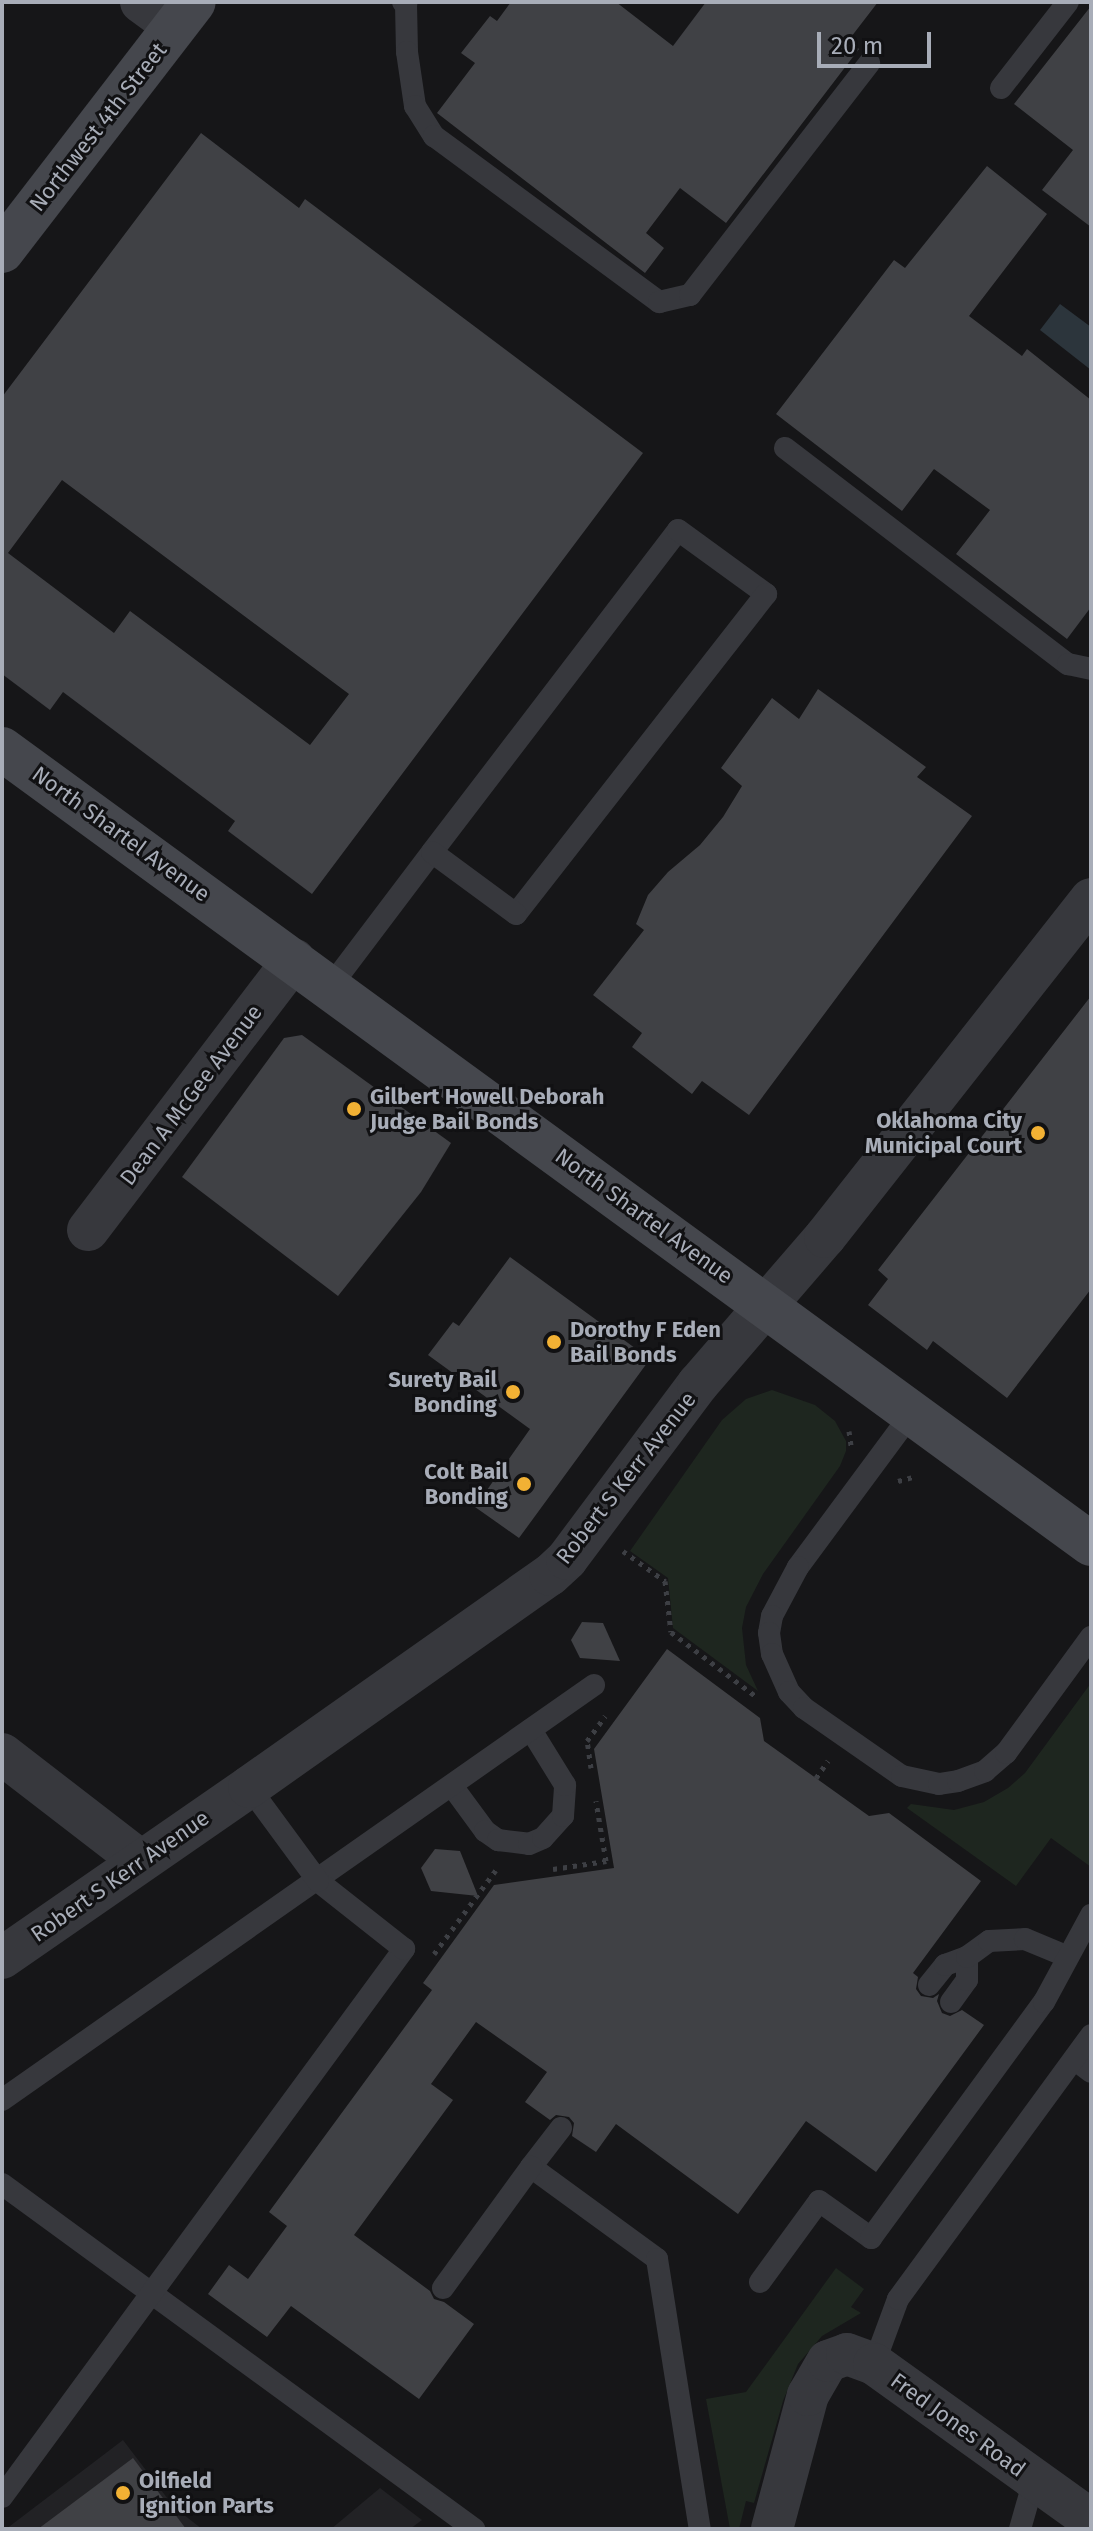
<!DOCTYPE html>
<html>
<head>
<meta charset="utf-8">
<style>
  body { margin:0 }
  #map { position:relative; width:1093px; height:2531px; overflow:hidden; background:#161618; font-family:"Fira Sans",sans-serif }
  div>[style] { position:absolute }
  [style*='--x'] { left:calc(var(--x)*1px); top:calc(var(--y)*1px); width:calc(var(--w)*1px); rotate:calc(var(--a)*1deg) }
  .built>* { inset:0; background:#222225 }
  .green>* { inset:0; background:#1e261f }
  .water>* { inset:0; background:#2c353c }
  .building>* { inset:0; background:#404145 }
  .path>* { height:5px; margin-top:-2.5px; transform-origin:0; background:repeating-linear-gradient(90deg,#3d3f44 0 4px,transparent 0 10px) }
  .service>* { height:22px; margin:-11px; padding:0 11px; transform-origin:11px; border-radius:11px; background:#37383d }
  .minor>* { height:42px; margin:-21px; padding:0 21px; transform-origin:21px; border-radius:21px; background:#37383d }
  .secondary>* { height:44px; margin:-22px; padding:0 22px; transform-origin:22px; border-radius:22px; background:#45474d }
  .dots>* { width:22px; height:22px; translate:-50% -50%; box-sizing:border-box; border:4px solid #111113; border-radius:50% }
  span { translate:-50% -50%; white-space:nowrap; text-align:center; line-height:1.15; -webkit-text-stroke:6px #111113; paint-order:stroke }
  .street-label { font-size:22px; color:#a8adb8 }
  .poi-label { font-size:22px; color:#a8adb8; font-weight:700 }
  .left { translate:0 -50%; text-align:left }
  .right { translate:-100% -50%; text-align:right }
  .frame { position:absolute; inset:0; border:4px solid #a8adb8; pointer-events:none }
  .scale { position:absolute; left:817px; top:32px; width:114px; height:36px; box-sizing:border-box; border:4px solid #a8adb8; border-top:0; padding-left:10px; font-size:24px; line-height:28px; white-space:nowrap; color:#a8adb8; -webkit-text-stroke:6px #111113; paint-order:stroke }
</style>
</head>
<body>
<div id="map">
  <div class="built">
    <div style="clip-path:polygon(123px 2440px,174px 2507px,202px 2529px,6px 2529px)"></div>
    <div style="clip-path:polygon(380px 2488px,422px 2520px,410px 2529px,331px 2529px)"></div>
  </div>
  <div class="green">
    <div style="clip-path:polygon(772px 1390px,815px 1405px,835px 1421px,846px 1441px,846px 1451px,840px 1466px,763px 1574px,746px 1607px,742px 1628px,746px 1665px,758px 1691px,673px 1628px,668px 1578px,630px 1551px,722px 1420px,746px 1399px)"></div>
    <div style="clip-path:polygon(1091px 1683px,1091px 1867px,1051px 1838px,1016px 1886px,907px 1808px,911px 1804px,954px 1810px,984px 1802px,1008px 1788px,1025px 1773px)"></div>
    <div style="clip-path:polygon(836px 2268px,864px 2289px,851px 2307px,861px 2313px,822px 2336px,798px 2364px,783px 2401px,754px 2503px,746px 2501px,739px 2529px,730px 2529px,706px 2399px,746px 2392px)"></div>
  </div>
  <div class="water">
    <div style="clip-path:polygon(1060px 304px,1091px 327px,1091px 370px,1040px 330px)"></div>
  </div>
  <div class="building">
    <div style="clip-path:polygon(511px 2px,616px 2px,673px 46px,706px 2px,878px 2px,848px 41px,859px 49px,726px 223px,680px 188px,646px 233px,664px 248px,645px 273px,437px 113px,475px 63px,461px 53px,490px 16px,497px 21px)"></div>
    <div style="clip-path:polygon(1091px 6px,1091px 227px,1042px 190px,1073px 150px,1014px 104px)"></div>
    <div style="clip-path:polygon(evenodd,201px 133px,299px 208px,305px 199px,643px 453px,312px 894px,228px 831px,235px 821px,63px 692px,50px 710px,2px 674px,2px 397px,201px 133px,62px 480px,349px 694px,310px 745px,130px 611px,114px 633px,8px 553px,62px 480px)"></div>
    <div style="clip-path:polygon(987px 166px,1047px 214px,969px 316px,1022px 356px,1027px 349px,1091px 400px,1091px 607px,1067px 639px,956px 554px,990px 510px,934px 469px,902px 511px,776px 414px,894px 260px,905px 268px)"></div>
    <div style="clip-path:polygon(818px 689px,926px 767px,917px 777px,972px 816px,749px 1115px,702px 1081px,692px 1094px,632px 1047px,642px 1033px,593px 995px,644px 930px,636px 924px,648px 895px,668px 872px,700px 845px,723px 817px,742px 786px,721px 768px,772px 698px,799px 719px)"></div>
    <div style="clip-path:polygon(1091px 996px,1091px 1289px,1007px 1398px,933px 1341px,927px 1350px,868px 1305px,888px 1279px,878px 1270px)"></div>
    <div style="clip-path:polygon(302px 1035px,451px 1143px,421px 1192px,338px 1296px,182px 1177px,284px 1038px)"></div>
    <div style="clip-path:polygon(510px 1257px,650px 1359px,519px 1538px,475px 1507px,530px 1429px,428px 1355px,453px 1322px,459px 1326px)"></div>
    <div style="clip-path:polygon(582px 1622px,603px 1623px,620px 1661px,580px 1658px,571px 1640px)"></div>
    <div style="clip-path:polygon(667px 1649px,760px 1718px,764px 1741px,869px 1816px,889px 1813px,981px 1881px,913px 1973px,918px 1977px,916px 1989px,921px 1996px,933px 1998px,939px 1994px,937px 2001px,942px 2013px,950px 2016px,962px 2010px,984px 2025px,876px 2172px,806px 2121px,738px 2214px,616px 2124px,596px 2152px,572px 2136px,574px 2123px,569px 2117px,556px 2115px,550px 2120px,525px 2102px,547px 2072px,476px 2022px,431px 2084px,453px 2100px,354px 2235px,430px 2291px,434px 2299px,444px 2302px,474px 2324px,419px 2399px,291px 2306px,267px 2337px,208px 2294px,229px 2265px,248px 2279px,287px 2226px,269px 2212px,432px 1990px,423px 1983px,494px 1885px,614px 1868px,594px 1749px)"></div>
    <div style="clip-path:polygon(435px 1849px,460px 1851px,478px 1896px,431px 1891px,421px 1868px)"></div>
    <div style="clip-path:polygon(133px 2458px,186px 2529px,38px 2529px)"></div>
  </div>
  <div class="path">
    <div style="--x:849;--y:1431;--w:15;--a:82"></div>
    <div style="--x:898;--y:1481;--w:16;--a:-15"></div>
    <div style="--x:623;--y:1551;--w:52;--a:35.5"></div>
    <div style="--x:665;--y:1581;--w:51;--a:83.3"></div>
    <div style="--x:671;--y:1632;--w:108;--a:37.1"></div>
    <div style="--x:591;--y:1768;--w:27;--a:-98"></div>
    <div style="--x:587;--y:1741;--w:31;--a:-54"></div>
    <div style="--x:816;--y:1778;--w:21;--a:-55"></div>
    <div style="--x:553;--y:1869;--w:54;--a:-8.6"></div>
    <div style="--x:606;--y:1861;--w:61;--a:-99.5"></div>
    <div style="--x:434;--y:1954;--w:104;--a:-53.6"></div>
  </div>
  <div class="service">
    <div style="--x:403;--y:2;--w:4;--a:34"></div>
    <div style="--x:406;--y:4;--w:48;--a:88.8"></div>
    <div style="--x:407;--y:52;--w:55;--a:81.6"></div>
    <div style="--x:415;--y:106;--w:36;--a:58"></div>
    <div style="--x:434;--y:136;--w:280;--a:36.4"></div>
    <div style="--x:659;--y:302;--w:32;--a:-13"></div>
    <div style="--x:690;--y:295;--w:293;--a:-52.3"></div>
    <div style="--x:1001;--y:88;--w:109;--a:-52.1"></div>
    <div style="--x:785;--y:448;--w:356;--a:37.4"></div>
    <div style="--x:1068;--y:664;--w:24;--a:12"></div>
    <div style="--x:330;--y:987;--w:169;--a:-52.9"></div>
    <div style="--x:432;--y:852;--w:405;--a:-52.6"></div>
    <div style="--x:678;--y:530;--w:109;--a:36"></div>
    <div style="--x:766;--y:594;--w:406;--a:128"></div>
    <div style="--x:516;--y:914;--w:104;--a:-143.6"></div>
    <div style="--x:912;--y:1413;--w:192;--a:126.5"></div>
    <div style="--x:798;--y:1567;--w:55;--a:118"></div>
    <div style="--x:772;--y:1616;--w:17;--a:100"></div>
    <div style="--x:769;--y:1633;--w:21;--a:82"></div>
    <div style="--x:772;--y:1654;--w:42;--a:65.9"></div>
    <div style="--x:789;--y:1692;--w:22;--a:47"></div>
    <div style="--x:804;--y:1708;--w:119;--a:34.8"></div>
    <div style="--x:902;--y:1776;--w:38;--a:12"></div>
    <div style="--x:939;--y:1784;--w:19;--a:-9"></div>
    <div style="--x:958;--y:1781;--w:29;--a:-20"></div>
    <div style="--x:985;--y:1771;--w:28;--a:-41"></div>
    <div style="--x:1006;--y:1753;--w:144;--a:-53.8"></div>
    <div style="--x:452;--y:1786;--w:56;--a:53.7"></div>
    <div style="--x:485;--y:1831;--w:16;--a:35"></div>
    <div style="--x:498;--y:1840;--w:31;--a:7"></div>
    <div style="--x:529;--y:1844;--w:15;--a:-23"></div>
    <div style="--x:543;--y:1838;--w:30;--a:-48"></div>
    <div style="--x:563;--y:1816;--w:31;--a:-86"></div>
    <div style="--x:565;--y:1785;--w:65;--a:-121.7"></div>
    <div style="--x:929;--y:1985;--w:26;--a:-51"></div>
    <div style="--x:945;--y:1965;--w:23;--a:-20"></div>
    <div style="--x:951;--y:2002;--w:27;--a:-54"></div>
    <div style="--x:967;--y:1980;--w:23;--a:-90"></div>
    <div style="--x:967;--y:1957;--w:27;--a:-36"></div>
    <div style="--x:989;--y:1941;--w:36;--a:-3"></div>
    <div style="--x:1025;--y:1939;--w:44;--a:22.5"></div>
    <div style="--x:1074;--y:2059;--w:21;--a:37"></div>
    <div style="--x:2;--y:2100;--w:723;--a:-35.03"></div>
    <div style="--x:561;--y:2128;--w:49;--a:127.6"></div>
    <div style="--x:531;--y:2167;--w:156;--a:36.1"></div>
    <div style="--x:657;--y:2259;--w:273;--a:81"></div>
    <div style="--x:2;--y:2184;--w:585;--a:36.16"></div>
    <div style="--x:760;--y:2282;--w:100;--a:-53.9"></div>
    <div style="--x:819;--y:2201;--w:64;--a:35.4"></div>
    <div style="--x:871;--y:2238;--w:293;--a:-53.8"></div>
    <div style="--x:1044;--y:2002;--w:99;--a:-61.6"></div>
    <div style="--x:443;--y:2288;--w:150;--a:-54"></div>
    <div style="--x:874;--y:2364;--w:69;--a:-69.7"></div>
    <div style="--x:898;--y:2299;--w:327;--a:-53.8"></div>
    <div style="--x:2;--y:2497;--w:680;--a:-53.74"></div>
    <div style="--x:404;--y:1949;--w:110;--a:-141.7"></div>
    <div style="--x:318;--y:1881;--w:117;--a:-126.3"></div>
    <div style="--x:1020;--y:2529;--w:51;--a:-74.1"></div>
  </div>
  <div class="minor">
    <div style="--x:141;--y:2;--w:42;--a:36.3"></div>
    <div style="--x:88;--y:1230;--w:340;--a:-52.7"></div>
    <div style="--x:2;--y:1754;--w:175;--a:37.6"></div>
    <div style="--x:2;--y:1958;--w:300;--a:-34.7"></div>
    <div style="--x:249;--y:1787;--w:368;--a:-35.2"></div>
    <div style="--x:550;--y:1575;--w:23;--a:-43"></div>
    <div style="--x:567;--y:1559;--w:219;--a:-53.2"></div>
    <div style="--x:698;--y:1384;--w:194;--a:-49.2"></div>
    <div style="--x:825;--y:1237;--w:430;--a:-51.8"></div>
    <div style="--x:772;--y:2529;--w:139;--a:-75"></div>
    <div style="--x:808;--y:2395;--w:39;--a:-60"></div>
    <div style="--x:828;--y:2361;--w:20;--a:-20"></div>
    <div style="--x:847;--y:2354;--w:29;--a:20"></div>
    <div style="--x:874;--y:2364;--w:267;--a:35.7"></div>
  </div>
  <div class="secondary">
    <div style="--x:2;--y:251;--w:314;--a:-52.4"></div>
    <div style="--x:2;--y:749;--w:1348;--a:36.13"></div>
  </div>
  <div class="dots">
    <div style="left:354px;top:1109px;background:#f2b134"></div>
    <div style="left:1038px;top:1133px;background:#f2b134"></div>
    <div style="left:554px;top:1342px;background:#f2b134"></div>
    <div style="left:513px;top:1392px;background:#f2b134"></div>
    <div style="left:524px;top:1484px;background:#f2b134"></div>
    <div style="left:123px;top:2493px;background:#f2b134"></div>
  </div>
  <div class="street-label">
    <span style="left:98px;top:127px;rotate:-52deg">Northwest 4th Street</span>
    <span style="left:121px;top:834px;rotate:36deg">North Shartel Avenue</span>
    <span style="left:191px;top:1095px;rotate:-53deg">Dean A McGee Avenue</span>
    <span style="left:644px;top:1216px;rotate:36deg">North Shartel Avenue</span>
    <span style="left:626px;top:1478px;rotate:-52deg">Robert S Kerr Avenue</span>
    <span style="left:120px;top:1876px;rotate:-35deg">Robert S Kerr Avenue</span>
    <span style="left:958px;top:2425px;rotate:36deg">Fred Jones Road</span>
  </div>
  <div class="poi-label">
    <span class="left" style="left:370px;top:1109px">Gilbert Howell Deborah<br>Judge Bail Bonds</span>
    <span class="right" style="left:1022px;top:1133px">Oklahoma City<br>Municipal Court</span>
    <span class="left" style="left:570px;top:1342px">Dorothy F Eden<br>Bail Bonds</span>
    <span class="right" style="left:497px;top:1392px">Surety Bail<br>Bonding</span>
    <span class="right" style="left:508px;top:1484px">Colt Bail<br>Bonding</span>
    <span class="left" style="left:139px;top:2493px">Oilfield<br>Ignition Parts</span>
  </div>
  <div class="frame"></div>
  <div class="scale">20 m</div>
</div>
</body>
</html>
